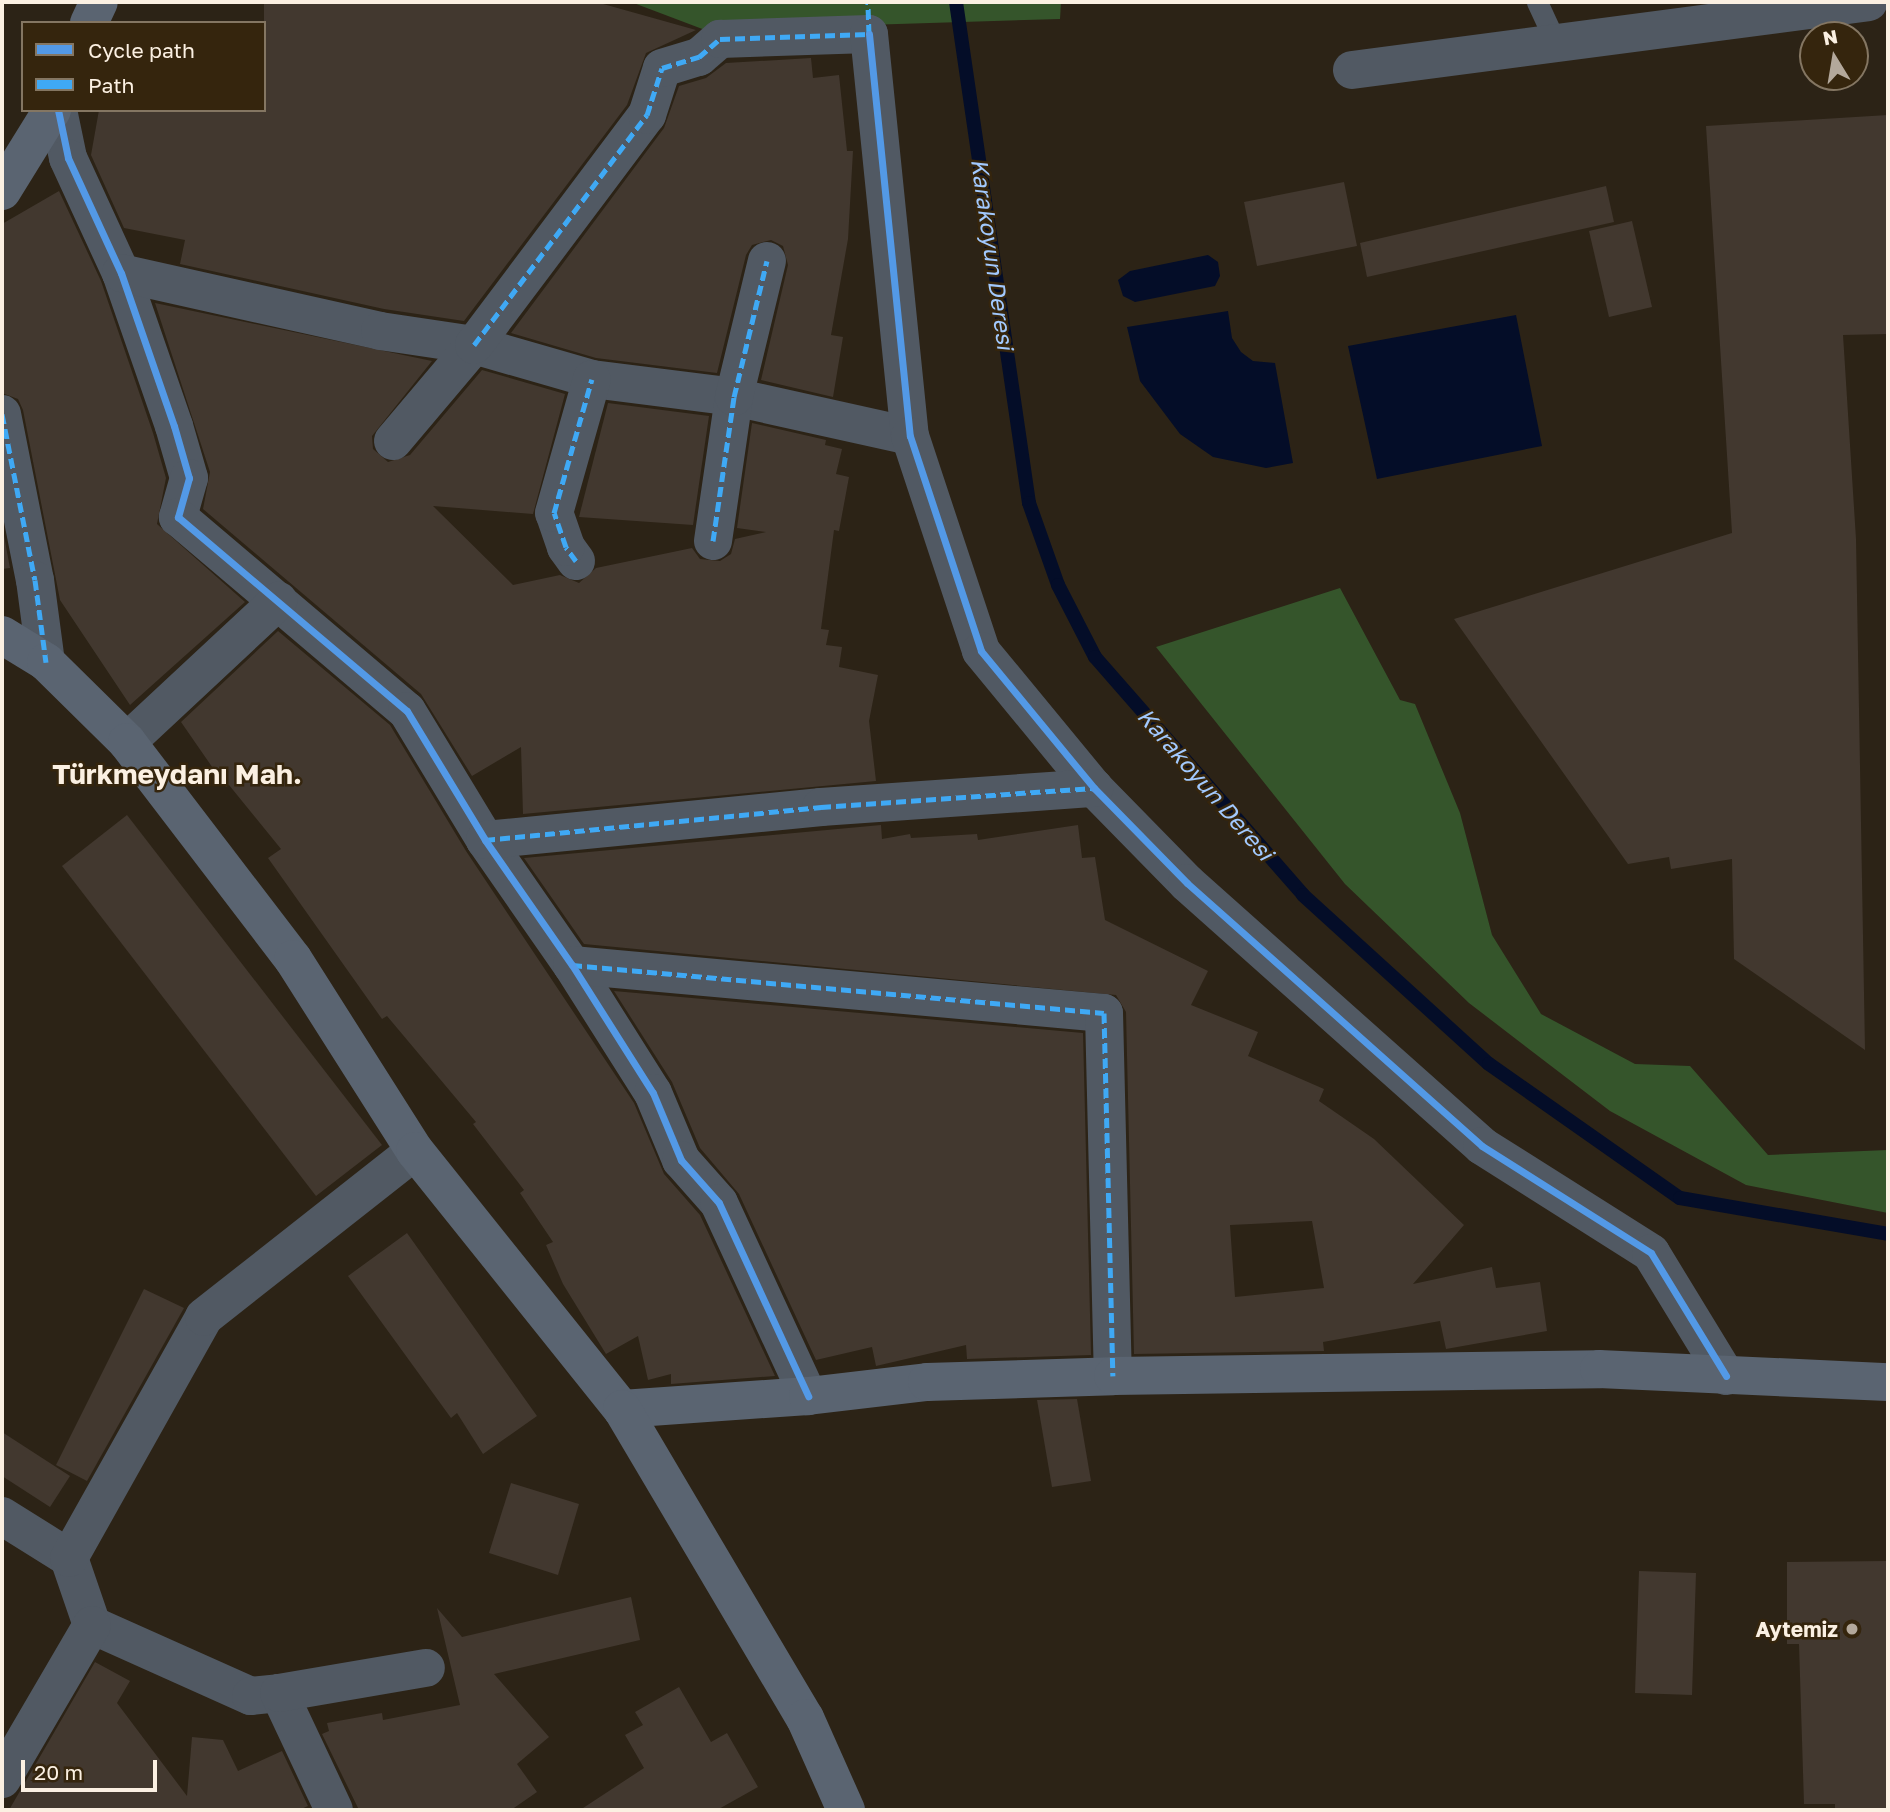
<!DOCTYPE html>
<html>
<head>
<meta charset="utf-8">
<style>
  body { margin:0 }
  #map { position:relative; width:1890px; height:1812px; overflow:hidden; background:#2c2316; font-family:"Golos Text",sans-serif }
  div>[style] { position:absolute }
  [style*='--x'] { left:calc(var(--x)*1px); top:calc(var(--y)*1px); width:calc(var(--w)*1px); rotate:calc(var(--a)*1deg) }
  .green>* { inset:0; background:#35552b }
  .water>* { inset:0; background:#040d28 }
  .stream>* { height:14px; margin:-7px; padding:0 7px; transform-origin:7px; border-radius:7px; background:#040d28 }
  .building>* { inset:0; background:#42382f }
  .lane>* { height:21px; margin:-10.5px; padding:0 10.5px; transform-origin:10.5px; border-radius:10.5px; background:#515963 }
  .street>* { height:38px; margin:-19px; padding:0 19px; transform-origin:19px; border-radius:19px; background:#515963 }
  .secondary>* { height:38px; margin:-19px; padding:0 19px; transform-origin:19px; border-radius:19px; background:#5a6471 }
  .quiet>* { height:5px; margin-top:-2.5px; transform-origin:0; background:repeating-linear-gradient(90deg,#3fa9f5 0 10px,transparent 0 15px) }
  .cycleway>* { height:7px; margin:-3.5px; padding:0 3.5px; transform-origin:3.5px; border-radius:3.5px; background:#5399e6 }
  .dots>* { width:19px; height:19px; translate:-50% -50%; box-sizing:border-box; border:4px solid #35250d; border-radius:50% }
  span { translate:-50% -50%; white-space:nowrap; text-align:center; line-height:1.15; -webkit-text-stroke:5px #35250d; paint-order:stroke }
  .poi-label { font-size:21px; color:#fbf0e2; font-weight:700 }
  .right { translate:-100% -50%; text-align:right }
  .water-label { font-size:23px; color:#a2c9fe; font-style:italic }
  .district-label { font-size:28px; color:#fbf0e2; font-weight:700 }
  .frame { position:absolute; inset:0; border:4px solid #fbf0e2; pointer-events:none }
  .legend { position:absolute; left:21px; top:21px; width:245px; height:91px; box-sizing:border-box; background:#35250d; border:2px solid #847662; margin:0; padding:9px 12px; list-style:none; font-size:21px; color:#fbf0e2 }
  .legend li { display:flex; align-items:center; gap:14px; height:35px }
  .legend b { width:35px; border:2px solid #847662 }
  .north { position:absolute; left:1799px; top:21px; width:70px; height:70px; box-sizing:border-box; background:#35250d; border:2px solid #847662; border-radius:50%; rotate:349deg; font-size:19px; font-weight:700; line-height:28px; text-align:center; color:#fbf0e2 }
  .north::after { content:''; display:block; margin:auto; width:24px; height:32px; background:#b3a89b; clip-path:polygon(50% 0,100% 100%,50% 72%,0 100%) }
  .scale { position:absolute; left:21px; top:1760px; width:136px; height:32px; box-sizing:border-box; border:4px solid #fbf0e2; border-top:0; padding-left:9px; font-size:21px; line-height:24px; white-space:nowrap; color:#fbf0e2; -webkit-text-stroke:5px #35250d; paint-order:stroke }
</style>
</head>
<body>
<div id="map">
  <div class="green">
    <div style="clip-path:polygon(631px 2px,1061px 2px,1060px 19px,705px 30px)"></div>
    <div style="clip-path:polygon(1340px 588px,1400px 700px,1415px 704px,1460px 813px,1492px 935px,1541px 1014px,1635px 1064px,1690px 1066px,1768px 1155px,1888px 1150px,1888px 1213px,1746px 1185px,1610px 1111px,1469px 1003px,1345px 884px,1156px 647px)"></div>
  </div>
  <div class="water">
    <div style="clip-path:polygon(1208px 255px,1218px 262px,1220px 276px,1215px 286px,1135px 302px,1123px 296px,1118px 280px,1130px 271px)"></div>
    <div style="clip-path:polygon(1228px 311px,1232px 338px,1241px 352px,1253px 361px,1275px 363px,1293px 463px,1266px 468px,1213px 457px,1180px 434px,1140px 381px,1127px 327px)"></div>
    <div style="clip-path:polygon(1516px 315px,1542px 446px,1377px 479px,1348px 346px)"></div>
  </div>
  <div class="stream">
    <div style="--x:956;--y:2;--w:506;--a:81.71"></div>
    <div style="--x:1029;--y:503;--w:87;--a:70.5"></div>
    <div style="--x:1058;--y:585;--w:81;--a:62.8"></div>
    <div style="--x:1095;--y:657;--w:316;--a:48.8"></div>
    <div style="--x:1303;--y:895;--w:251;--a:42.3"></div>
    <div style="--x:1489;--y:1064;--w:233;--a:35.1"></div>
    <div style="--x:1680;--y:1198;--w:211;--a:9.8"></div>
  </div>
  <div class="building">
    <div style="clip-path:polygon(264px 2px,596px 2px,696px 30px,646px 53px,627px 105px,464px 321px,384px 309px,180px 264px,185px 240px,124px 228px,91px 155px,99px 110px,264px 110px)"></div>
    <div style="clip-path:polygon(811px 58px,813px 78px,839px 75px,847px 151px,853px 151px,848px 239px,831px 335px,843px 337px,833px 397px,761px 380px,788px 265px,783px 246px,771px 240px,752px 245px,746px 255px,717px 373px,596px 358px,511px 333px,664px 128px,679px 86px,706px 78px,726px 63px)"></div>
    <div style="clip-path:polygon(1888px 115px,1888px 334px,1843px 335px,1856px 539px,1865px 1050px,1734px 959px,1732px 859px,1671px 869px,1669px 857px,1628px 864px,1454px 619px,1732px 533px,1706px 126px)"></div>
    <div style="clip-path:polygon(1344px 182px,1357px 246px,1257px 266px,1244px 202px)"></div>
    <div style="clip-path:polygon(1606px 186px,1614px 222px,1367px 277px,1360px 243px)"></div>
    <div style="clip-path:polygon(59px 191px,101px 281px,153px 433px,166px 478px,157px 524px,245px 602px,130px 705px,60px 600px,23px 410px,18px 399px,2px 393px,2px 224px)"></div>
    <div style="clip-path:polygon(1632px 221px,1652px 307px,1609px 317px,1589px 231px)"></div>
    <div style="clip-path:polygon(155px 303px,432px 361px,372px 436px,373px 449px,388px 462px,410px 455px,482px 370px,565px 394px,533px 514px,433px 506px,513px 585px,560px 575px,579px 583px,596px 568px,692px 548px,700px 559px,720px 561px,731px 554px,735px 539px,766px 532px,737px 528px,752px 423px,826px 440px,825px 445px,842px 449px,836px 474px,849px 477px,839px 531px,834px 530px,821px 629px,829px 630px,826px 645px,842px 647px,839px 667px,878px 675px,869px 721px,876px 781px,523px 814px,521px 747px,472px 776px,421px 694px,203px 509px,210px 472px)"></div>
    <div style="clip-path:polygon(608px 403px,709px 416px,693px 525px,579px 517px)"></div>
    <div style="clip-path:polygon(2px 525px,10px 568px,2px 569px)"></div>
    <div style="clip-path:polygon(278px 631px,390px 725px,466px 851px,634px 1103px,664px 1174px,700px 1215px,775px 1376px,671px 1384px,671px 1374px,648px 1380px,638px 1336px,606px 1354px,563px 1284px,546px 1245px,553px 1242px,520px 1193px,524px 1190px,473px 1124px,476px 1122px,387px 1016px,382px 1019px,268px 858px,281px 849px,229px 785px,226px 787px,181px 722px)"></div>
    <div style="clip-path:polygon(127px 815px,382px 1145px,316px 1196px,62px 866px)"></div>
    <div style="clip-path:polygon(evenodd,881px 825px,882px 839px,910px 834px,911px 838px,977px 834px,978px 840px,1078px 825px,1082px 858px,1095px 857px,1105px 920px,1208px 971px,1191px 1005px,1258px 1032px,1248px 1056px,1324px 1089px,1319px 1101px,1374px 1139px,1464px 1225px,1413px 1284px,1492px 1267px,1496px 1288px,1540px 1282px,1547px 1331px,1446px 1349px,1440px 1321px,1323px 1342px,1324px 1351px,1134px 1354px,1126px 1012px,1116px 995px,584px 944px,524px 858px,881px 825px,1312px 1221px,1324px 1288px,1235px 1297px,1230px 1225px,1312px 1221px)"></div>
    <div style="clip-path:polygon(614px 991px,1083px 1033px,1091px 1355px,967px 1359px,966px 1345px,876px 1366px,872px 1347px,816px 1360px,739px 1194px,700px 1148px,672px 1082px)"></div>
    <div style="clip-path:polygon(407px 1233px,537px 1416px,483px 1454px,457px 1413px,451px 1418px,348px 1276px)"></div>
    <div style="clip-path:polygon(144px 1289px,184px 1308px,87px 1481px,56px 1465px)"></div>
    <div style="clip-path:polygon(1077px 1399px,1091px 1481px,1052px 1487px,1037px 1400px)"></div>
    <div style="clip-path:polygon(2px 1432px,70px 1476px,50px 1507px,2px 1476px)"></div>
    <div style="clip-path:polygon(511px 1483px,579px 1504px,558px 1575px,489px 1553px)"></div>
    <div style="clip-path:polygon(1888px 1561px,1888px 1810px,1835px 1810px,1835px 1804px,1804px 1804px,1799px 1644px,1787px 1644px,1787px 1562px)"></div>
    <div style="clip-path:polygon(1639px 1571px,1696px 1573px,1692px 1695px,1635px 1693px)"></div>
    <div style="clip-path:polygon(631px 1597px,640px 1640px,494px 1674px,549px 1737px,517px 1764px,537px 1792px,511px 1810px,359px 1810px,322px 1734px,329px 1731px,327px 1723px,382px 1713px,383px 1720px,460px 1705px,437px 1608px,462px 1637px)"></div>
    <div style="clip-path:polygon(95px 1662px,130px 1681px,117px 1703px,187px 1796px,192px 1737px,223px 1740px,238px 1771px,282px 1751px,308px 1806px,299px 1810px,9px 1810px)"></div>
    <div style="clip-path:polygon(679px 1687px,711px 1742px,727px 1733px,758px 1787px,717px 1810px,580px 1810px,644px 1768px,625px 1735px,643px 1725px,635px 1712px)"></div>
  </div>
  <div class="lane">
    <div style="--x:1537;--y:2;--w:45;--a:65.1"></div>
  </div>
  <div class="street">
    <div style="--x:1352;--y:70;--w:521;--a:-7.49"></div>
    <div style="--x:58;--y:110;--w:49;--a:78.2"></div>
    <div style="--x:68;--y:158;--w:127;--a:65.3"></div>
    <div style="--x:121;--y:273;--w:162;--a:70.9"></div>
    <div style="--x:174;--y:426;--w:54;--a:73.9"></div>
    <div style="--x:189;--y:478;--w:41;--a:105.8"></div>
    <div style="--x:178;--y:517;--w:300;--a:40.3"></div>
    <div style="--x:407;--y:711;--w:151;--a:58.8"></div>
    <div style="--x:485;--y:840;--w:152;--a:55.2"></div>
    <div style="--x:572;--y:965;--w:151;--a:57.7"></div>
    <div style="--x:653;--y:1093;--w:73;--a:67.3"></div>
    <div style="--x:681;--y:1160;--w:57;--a:48.5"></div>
    <div style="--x:719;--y:1203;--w:213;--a:65.2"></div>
    <div style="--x:121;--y:273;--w:265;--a:12.6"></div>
    <div style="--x:380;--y:331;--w:95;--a:8.5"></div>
    <div style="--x:474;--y:345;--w:123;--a:16.1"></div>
    <div style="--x:592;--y:379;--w:143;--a:7.2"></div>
    <div style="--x:734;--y:397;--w:180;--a:12.5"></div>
    <div style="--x:2;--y:414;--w:169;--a:78.8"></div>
    <div style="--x:35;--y:580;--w:83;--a:82.4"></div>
    <div style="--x:393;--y:441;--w:126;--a:-49.8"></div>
    <div style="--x:474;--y:345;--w:288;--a:-53.1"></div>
    <div style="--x:647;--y:115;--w:49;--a:-72.3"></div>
    <div style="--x:662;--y:68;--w:39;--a:-17"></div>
    <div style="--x:699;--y:57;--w:28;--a:-41"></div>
    <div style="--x:720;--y:39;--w:149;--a:-1.9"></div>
    <div style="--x:869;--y:34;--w:404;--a:84.2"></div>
    <div style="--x:910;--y:436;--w:226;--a:71.7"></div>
    <div style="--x:981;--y:651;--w:178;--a:50.5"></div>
    <div style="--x:1094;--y:788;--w:133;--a:45.6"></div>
    <div style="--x:1187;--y:883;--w:395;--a:41.7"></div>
    <div style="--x:1482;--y:1146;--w:200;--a:32.3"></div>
    <div style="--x:1651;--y:1253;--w:144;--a:58.6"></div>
    <div style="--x:713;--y:541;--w:146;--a:-81.7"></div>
    <div style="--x:734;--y:397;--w:140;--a:-76.4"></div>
    <div style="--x:576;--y:561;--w:17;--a:-126"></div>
    <div style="--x:566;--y:547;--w:36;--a:-109"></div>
    <div style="--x:554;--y:513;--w:139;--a:-74.2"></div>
    <div style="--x:127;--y:742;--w:207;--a:-43"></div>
    <div style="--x:485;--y:840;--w:338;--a:-5.6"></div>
    <div style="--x:821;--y:807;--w:274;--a:-4"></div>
    <div style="--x:572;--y:965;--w:534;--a:5.16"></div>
    <div style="--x:1104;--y:1013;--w:363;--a:88.6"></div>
    <div style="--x:2;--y:1516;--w:79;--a:32.1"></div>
    <div style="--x:69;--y:1558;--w:71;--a:71.1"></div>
    <div style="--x:92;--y:1625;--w:174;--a:24.1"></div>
    <div style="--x:251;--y:1696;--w:28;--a:-6"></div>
    <div style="--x:279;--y:1693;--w:129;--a:64.8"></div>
    <div style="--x:69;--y:1558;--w:276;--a:-60.7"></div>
    <div style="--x:204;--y:1317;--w:268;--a:-38.2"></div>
    <div style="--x:279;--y:1693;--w:149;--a:-9.7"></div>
    <div style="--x:2;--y:1779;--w:178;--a:-59.7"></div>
  </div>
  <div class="secondary">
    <div style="--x:89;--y:23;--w:23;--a:-65"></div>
    <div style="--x:2;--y:191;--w:95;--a:-58.3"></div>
    <div style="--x:2;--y:635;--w:52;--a:31.5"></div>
    <div style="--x:46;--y:662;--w:114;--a:44.6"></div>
    <div style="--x:127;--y:742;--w:273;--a:52.6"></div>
    <div style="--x:293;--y:959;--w:227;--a:57.6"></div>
    <div style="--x:415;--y:1151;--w:331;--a:51.3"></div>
    <div style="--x:622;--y:1409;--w:186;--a:-4"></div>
    <div style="--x:808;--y:1396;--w:120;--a:-6.7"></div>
    <div style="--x:927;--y:1382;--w:186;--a:-1.8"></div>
    <div style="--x:1113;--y:1376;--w:486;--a:-0.8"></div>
    <div style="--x:1599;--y:1369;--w:289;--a:2.6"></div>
    <div style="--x:622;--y:1409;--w:359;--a:59.4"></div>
    <div style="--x:805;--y:1718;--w:101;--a:66"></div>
  </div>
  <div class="quiet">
    <div style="--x:474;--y:345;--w:288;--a:-53.1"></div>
    <div style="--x:647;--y:115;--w:49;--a:-72.3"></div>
    <div style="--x:662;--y:68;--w:39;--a:-17"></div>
    <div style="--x:699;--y:57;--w:28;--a:-41"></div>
    <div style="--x:720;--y:39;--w:149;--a:-1.9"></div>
    <div style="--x:869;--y:34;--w:32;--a:-92"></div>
    <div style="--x:2;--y:414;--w:169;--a:78.8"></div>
    <div style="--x:35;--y:580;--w:83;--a:82.4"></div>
    <div style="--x:713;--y:541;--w:146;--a:-81.7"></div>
    <div style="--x:734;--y:397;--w:140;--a:-76.4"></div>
    <div style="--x:576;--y:561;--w:17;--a:-126"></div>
    <div style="--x:566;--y:547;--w:36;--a:-109"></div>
    <div style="--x:554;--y:513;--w:139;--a:-74.2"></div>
    <div style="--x:485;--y:840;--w:338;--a:-5.6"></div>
    <div style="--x:821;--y:807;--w:274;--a:-4"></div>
    <div style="--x:572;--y:965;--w:534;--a:5.16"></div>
    <div style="--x:1104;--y:1013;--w:363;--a:88.6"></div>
  </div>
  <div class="cycleway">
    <div style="--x:869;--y:34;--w:404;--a:84.2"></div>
    <div style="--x:910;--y:436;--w:226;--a:71.7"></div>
    <div style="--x:981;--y:651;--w:178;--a:50.5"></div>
    <div style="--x:1094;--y:788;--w:133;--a:45.6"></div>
    <div style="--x:1187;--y:883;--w:395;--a:41.7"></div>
    <div style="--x:1482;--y:1146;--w:200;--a:32.3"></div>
    <div style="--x:1651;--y:1253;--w:144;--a:58.6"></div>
    <div style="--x:58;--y:110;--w:49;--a:78.2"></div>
    <div style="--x:68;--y:158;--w:127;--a:65.3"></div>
    <div style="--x:121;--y:273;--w:162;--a:70.9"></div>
    <div style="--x:174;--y:426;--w:54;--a:73.9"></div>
    <div style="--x:189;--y:478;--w:41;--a:105.8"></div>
    <div style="--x:178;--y:517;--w:300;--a:40.3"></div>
    <div style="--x:407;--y:711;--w:151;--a:58.8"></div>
    <div style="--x:485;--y:840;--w:152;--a:55.2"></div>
    <div style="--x:572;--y:965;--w:151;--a:57.7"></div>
    <div style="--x:653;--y:1093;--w:73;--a:67.3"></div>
    <div style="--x:681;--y:1160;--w:57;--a:48.5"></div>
    <div style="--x:719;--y:1203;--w:213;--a:65.2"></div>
  </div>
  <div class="dots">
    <div style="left:1852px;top:1629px;background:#b3a89b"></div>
  </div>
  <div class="poi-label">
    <span class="right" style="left:1838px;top:1629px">Aytemiz</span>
  </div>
  <div class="water-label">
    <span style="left:993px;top:254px;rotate:82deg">Karakoyun Deresi</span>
    <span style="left:1206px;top:784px;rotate:49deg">Karakoyun Deresi</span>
  </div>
  <div class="district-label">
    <span style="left:177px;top:774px">Türkmeydanı Mah.</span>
  </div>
  <div class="frame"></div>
  <ul class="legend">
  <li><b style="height:9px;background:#5399e6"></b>Cycle path</li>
  <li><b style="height:9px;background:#3fa9f5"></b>Path</li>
  </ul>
  <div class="north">N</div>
  <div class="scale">20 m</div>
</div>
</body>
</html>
